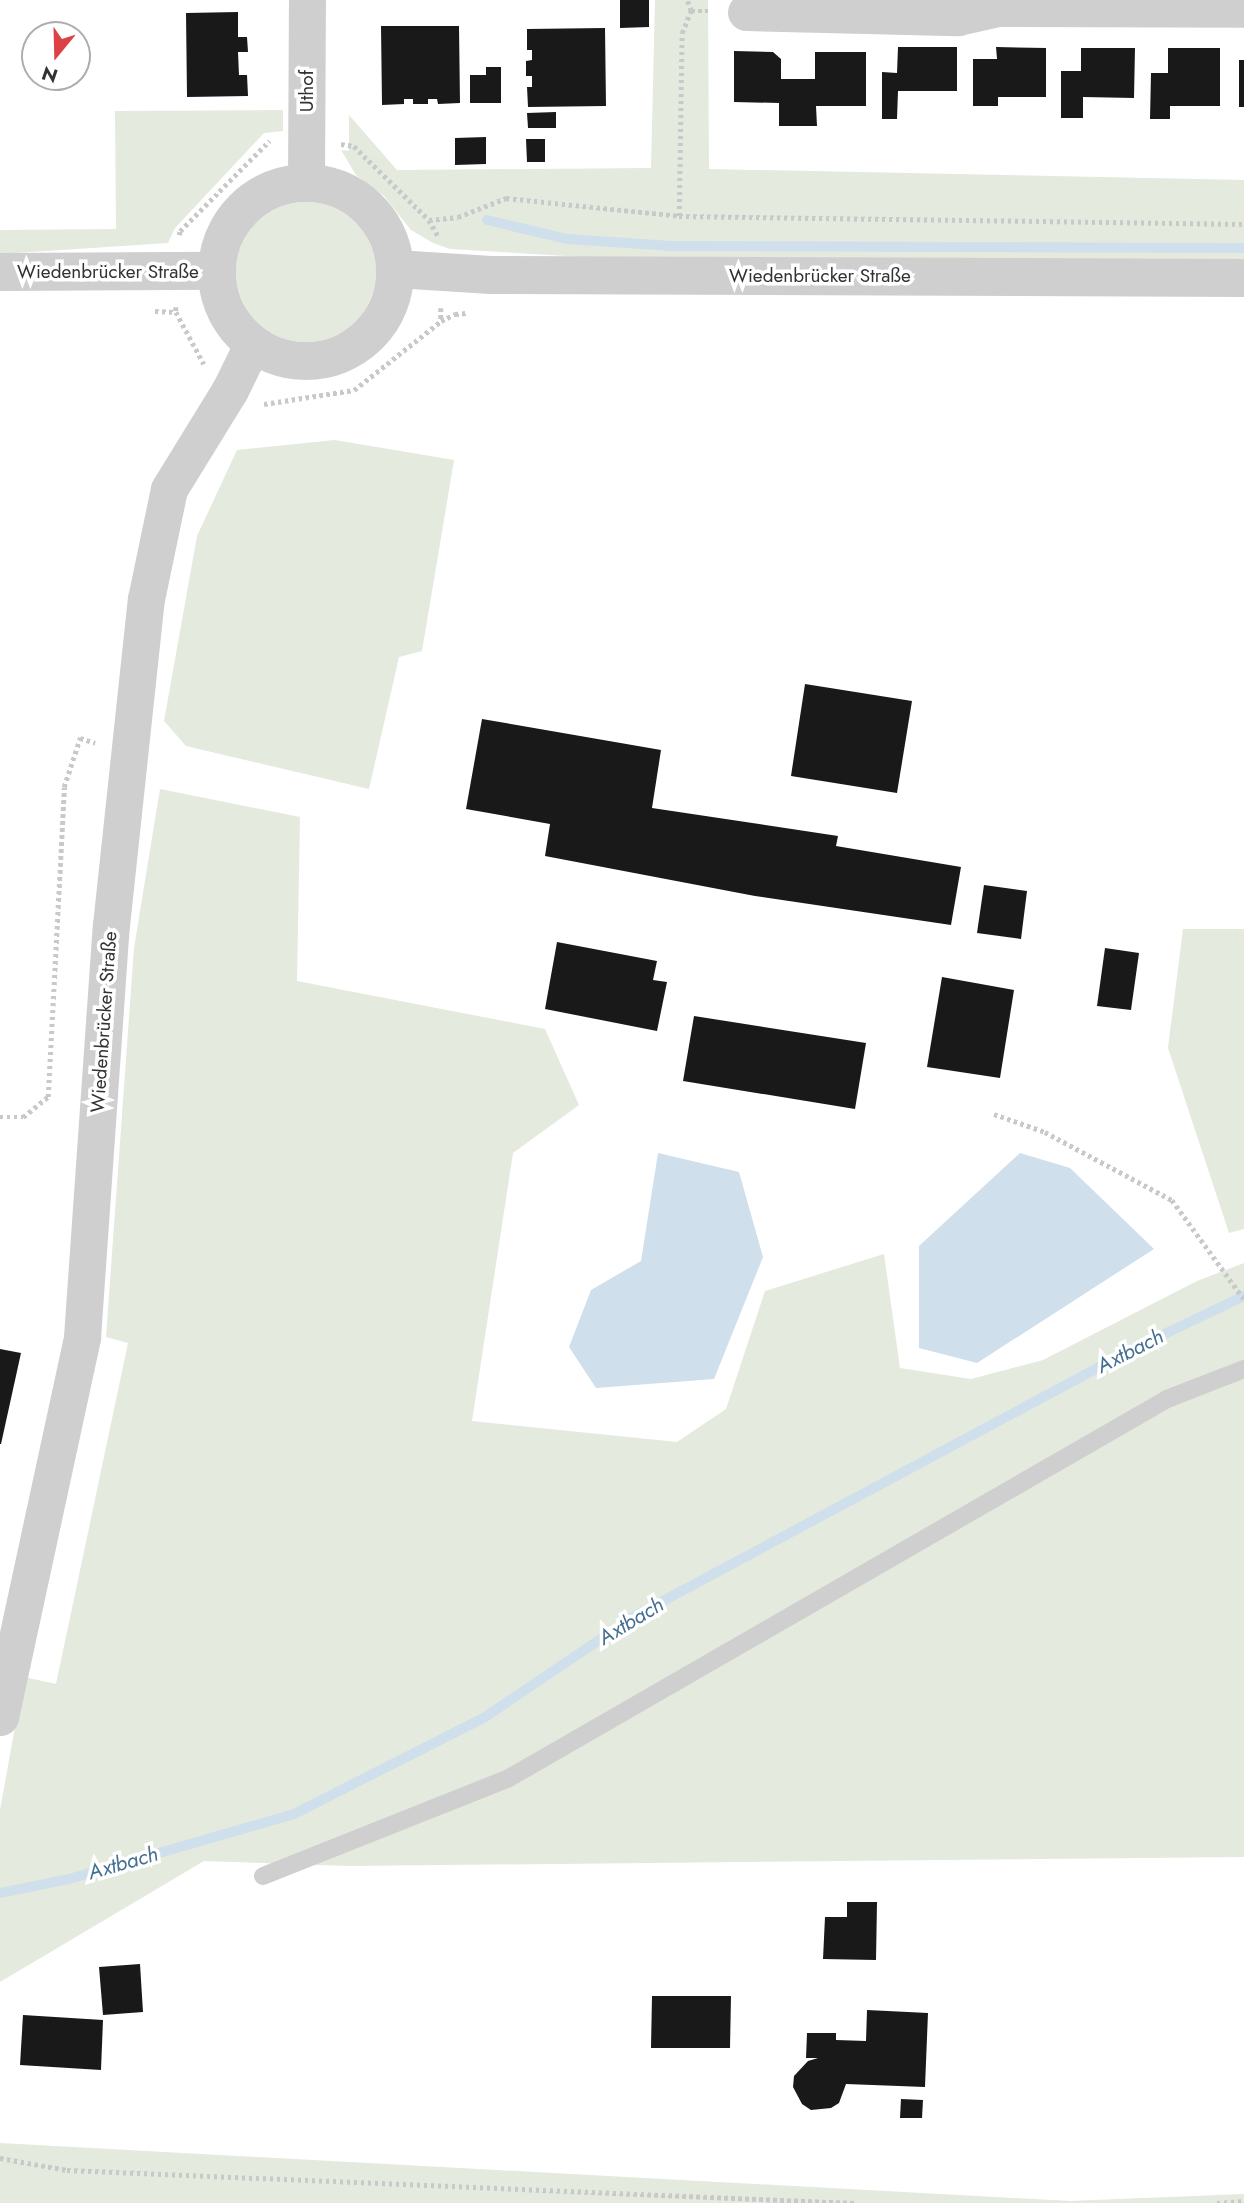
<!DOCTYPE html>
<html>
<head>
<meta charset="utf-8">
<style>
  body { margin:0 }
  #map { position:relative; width:1244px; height:2203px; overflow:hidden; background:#fff; font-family:Jost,sans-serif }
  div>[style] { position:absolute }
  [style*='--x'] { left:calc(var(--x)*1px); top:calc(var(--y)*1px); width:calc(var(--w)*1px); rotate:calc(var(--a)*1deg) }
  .green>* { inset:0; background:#e4eade }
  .round { border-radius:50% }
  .water>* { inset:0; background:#cfdfeb }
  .stream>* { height:10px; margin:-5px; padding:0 5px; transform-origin:5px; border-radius:5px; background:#cfdfeb }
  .building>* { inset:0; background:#191919 }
  .path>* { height:4.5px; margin-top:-2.25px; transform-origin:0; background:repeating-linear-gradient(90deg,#c9c9c9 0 3.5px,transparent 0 7px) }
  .service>* { height:18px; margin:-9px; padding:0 9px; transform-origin:9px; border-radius:9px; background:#cfcfcf }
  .minor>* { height:37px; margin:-18.5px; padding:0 18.5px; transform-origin:18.5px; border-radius:18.5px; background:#cfcfcf }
  .tertiary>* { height:38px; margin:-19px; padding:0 19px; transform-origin:19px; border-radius:19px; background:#cfcfcf }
  .tertiary>.ring { margin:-19px; padding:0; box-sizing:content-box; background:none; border:38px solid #cfcfcf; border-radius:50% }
  span { translate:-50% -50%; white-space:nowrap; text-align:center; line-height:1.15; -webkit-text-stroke:7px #fff; paint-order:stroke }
  .street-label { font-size:19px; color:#323232 }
  .water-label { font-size:21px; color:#436f90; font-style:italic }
  .north { position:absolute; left:21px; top:21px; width:70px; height:70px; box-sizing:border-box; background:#fff; border:2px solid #adadad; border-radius:50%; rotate:199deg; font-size:19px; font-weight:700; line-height:28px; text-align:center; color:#323232 }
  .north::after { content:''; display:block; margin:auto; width:24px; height:32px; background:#dc4145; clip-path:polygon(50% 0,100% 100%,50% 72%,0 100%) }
</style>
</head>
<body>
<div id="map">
  <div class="green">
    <div style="clip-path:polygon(655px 0,708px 0,709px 169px,1244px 180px,1244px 264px,616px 259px,450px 249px,433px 243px,411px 230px,384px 196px,356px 175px,341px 150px,349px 151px,349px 115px,397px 170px,651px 168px)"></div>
    <div style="clip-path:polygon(283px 110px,283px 131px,264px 133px,175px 228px,168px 243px,0 254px,0 230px,116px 229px,115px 111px)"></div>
    <div class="round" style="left:236px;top:202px;width:140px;height:140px"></div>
    <div style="clip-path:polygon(335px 440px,454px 460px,422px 651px,399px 657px,369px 789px,186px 746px,164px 721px,197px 536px,237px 450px)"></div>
    <div style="clip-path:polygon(160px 789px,300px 817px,297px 981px,545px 1029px,579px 1105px,513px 1153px,472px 1421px,677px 1442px,726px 1409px,765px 1291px,884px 1254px,900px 1368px,971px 1379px,1043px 1360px,1197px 1281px,1244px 1263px,1244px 1857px,347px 1866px,204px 1861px,0 1982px,0 1810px,24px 1677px,56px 1684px,128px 1343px,106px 1337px,134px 948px)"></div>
    <div style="clip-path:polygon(1183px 929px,1244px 929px,1244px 1229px,1229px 1233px,1168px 1048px)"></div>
    <div style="clip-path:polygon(0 2143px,1070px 2201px,1244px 2194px,1244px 2203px,0 2203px)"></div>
  </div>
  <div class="water">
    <div style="clip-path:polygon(658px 1153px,739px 1172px,763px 1257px,714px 1379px,596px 1388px,569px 1347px,591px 1290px,641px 1261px)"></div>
    <div style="clip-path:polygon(1020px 1153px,1070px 1168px,1154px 1249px,977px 1363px,919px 1348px,919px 1246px)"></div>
  </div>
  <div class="stream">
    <div style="--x:487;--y:220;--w:82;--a:13.4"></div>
    <div style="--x:567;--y:239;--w:104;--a:3.9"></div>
    <div style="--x:671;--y:246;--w:573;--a:0.2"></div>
    <div style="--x:0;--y:1893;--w:70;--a:-11.5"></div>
    <div style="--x:69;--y:1879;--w:234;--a:-16.1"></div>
    <div style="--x:294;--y:1814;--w:214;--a:-26.9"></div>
    <div style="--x:485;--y:1717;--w:181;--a:-34"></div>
    <div style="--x:635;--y:1616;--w:565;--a:-28.2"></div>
    <div style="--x:1133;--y:1349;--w:123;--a:-25.5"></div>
  </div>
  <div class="building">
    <div style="clip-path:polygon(620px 0,649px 0,649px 27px,620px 28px)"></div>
    <div style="clip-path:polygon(238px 12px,238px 37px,247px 37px,248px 52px,238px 52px,239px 75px,247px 75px,248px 96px,187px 97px,186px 13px)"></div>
    <div style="clip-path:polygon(381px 26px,459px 26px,460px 103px,438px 104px,437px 99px,428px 99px,428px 104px,413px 104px,413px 99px,404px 99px,404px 104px,382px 105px)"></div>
    <div style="clip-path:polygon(605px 28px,606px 106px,528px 107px,527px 87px,532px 87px,532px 76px,526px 76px,526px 61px,532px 60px,532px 50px,527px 50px,527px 29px)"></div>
    <div style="clip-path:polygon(898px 47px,957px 47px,957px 91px,898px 91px,897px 119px,882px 119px,882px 72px,897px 73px)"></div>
    <div style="clip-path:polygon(996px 47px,1046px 48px,1046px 97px,998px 97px,998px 106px,973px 106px,973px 59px,997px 59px)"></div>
    <div style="clip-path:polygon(1081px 48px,1135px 48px,1134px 98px,1083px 97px,1083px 118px,1061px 118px,1061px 71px,1081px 71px)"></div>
    <div style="clip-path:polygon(1168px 48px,1220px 48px,1220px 106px,1170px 106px,1170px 119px,1150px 119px,1151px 73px,1168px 73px)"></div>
    <div style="clip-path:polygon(734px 51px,773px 52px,781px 59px,781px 79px,815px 79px,815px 52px,866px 52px,866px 106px,816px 106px,817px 126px,779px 126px,779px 103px,734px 102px)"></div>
    <div style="clip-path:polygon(1239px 60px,1244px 60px,1244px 107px,1239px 107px)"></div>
    <div style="clip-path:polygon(486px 67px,501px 67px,501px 103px,470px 103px,470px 75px,486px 75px)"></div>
    <div style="clip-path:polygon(556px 112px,556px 128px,528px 128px,527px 113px)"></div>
    <div style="clip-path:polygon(486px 137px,486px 164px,455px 165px,455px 138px)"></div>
    <div style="clip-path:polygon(526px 139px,545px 139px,545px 162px,527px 162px)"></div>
    <div style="clip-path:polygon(805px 684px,912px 701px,897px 793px,791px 776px)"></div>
    <div style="clip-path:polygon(482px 719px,661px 750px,652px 808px,838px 836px,836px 846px,961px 867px,951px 925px,755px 896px,545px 856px,550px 824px,466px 809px)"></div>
    <div style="clip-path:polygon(984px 885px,1027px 891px,1021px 939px,977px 933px)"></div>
    <div style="clip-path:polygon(557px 942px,657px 961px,653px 980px,667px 982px,657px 1031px,545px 1009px)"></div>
    <div style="clip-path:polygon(1105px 948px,1139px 953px,1131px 1010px,1097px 1006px)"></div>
    <div style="clip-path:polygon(942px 977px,1014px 990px,1000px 1078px,927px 1067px)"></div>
    <div style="clip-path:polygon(694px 1016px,866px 1043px,855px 1109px,683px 1081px)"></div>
    <div style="clip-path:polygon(0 1349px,21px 1353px,1px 1444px,0 1444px)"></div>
    <div style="clip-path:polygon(847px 1902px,877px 1902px,876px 1960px,823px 1959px,825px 1917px,847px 1917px)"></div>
    <div style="clip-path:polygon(140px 1964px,143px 2012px,103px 2015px,99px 1967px)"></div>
    <div style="clip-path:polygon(652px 1996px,731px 1996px,730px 2048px,651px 2048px)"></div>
    <div style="clip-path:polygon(867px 2010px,928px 2013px,925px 2087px,846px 2084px,839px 2103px,831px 2108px,811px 2110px,802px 2104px,793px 2087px,794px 2076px,808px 2061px,818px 2058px,806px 2058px,807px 2033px,836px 2033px,836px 2040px,866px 2041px)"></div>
    <div style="clip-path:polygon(23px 2015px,103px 2020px,101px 2070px,20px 2065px)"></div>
    <div style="clip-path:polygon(901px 2099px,923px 2100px,922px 2118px,900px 2118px)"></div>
  </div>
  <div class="path">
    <div style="--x:691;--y:11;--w:19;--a:0"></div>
    <div style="--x:341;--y:144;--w:13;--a:9"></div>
    <div style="--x:354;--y:146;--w:105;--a:44.6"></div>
    <div style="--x:429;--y:220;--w:20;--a:60"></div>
    <div style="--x:679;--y:216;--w:183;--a:-89.1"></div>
    <div style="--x:682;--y:33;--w:24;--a:-68"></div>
    <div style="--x:691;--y:11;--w:12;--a:-110"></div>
    <div style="--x:429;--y:220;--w:29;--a:-6"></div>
    <div style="--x:458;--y:217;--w:52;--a:-21.6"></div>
    <div style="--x:506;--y:198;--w:174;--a:5.9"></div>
    <div style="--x:679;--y:216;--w:565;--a:0.81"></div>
    <div style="--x:179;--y:235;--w:4;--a:-76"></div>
    <div style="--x:180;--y:231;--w:127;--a:-45.3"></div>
    <div style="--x:176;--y:307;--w:5;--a:90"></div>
    <div style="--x:176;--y:312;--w:59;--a:61.7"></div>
    <div style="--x:441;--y:308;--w:13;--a:90"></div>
    <div style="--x:155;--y:311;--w:21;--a:3"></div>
    <div style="--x:264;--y:404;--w:91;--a:-8.8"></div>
    <div style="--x:354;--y:390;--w:111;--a:-38.4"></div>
    <div style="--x:441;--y:321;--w:16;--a:-27"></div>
    <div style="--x:455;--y:314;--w:11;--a:-5"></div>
    <div style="--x:994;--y:1114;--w:54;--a:19.4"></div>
    <div style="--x:1045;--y:1132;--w:144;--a:28.2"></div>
    <div style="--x:1172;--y:1200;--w:122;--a:54"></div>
    <div style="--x:0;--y:1117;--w:23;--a:0"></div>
    <div style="--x:23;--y:1117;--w:32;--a:-39"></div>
    <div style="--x:48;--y:1097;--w:310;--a:-87"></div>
    <div style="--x:64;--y:787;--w:52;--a:-71.9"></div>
    <div style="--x:80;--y:738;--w:16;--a:18"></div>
    <div style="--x:0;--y:2158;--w:68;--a:10.2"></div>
    <div style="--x:67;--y:2170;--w:788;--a:2.4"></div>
    <div style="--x:1217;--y:2203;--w:27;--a:-4"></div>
  </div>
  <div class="service">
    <div style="--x:263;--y:1876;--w:265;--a:-21.7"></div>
    <div style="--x:509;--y:1778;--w:759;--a:-29.94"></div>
    <div style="--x:1167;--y:1399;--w:83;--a:-21.3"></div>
  </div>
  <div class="minor">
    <div style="--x:746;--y:12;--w:212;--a:1.4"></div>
    <div style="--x:958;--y:17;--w:41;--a:-12.7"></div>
    <div style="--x:998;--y:8;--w:246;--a:0.2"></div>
    <div style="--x:306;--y:182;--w:182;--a:-89.7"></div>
    <div style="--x:0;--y:1717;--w:389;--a:-77.8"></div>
    <div style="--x:82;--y:1337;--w:413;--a:-86"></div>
    <div style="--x:111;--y:925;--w:328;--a:-83.9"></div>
    <div style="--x:146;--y:599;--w:112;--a:-78.2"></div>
    <div style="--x:169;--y:489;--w:116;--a:-58.4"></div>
    <div style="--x:230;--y:390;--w:50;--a:-63.9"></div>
  </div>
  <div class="tertiary">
    <div class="ring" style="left:217px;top:183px;width:140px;height:140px"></div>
    <div style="--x:396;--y:269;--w:95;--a:3.6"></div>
    <div style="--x:491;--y:275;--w:753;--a:0.23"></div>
    <div style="--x:0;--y:272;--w:215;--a:-0.3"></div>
  </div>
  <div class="street-label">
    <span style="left:307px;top:91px;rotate:-90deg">Uthof</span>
    <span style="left:108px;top:272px">Wiedenbrücker Straße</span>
    <span style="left:820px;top:276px">Wiedenbrücker Straße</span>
    <span style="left:104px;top:1022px;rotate:-86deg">Wiedenbrücker Straße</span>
  </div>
  <div class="water-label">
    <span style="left:1130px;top:1351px;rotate:-27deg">Axtbach</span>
    <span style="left:631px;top:1621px;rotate:-31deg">Axtbach</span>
    <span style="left:123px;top:1863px;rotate:-16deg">Axtbach</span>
  </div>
  <div class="north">N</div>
</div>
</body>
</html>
